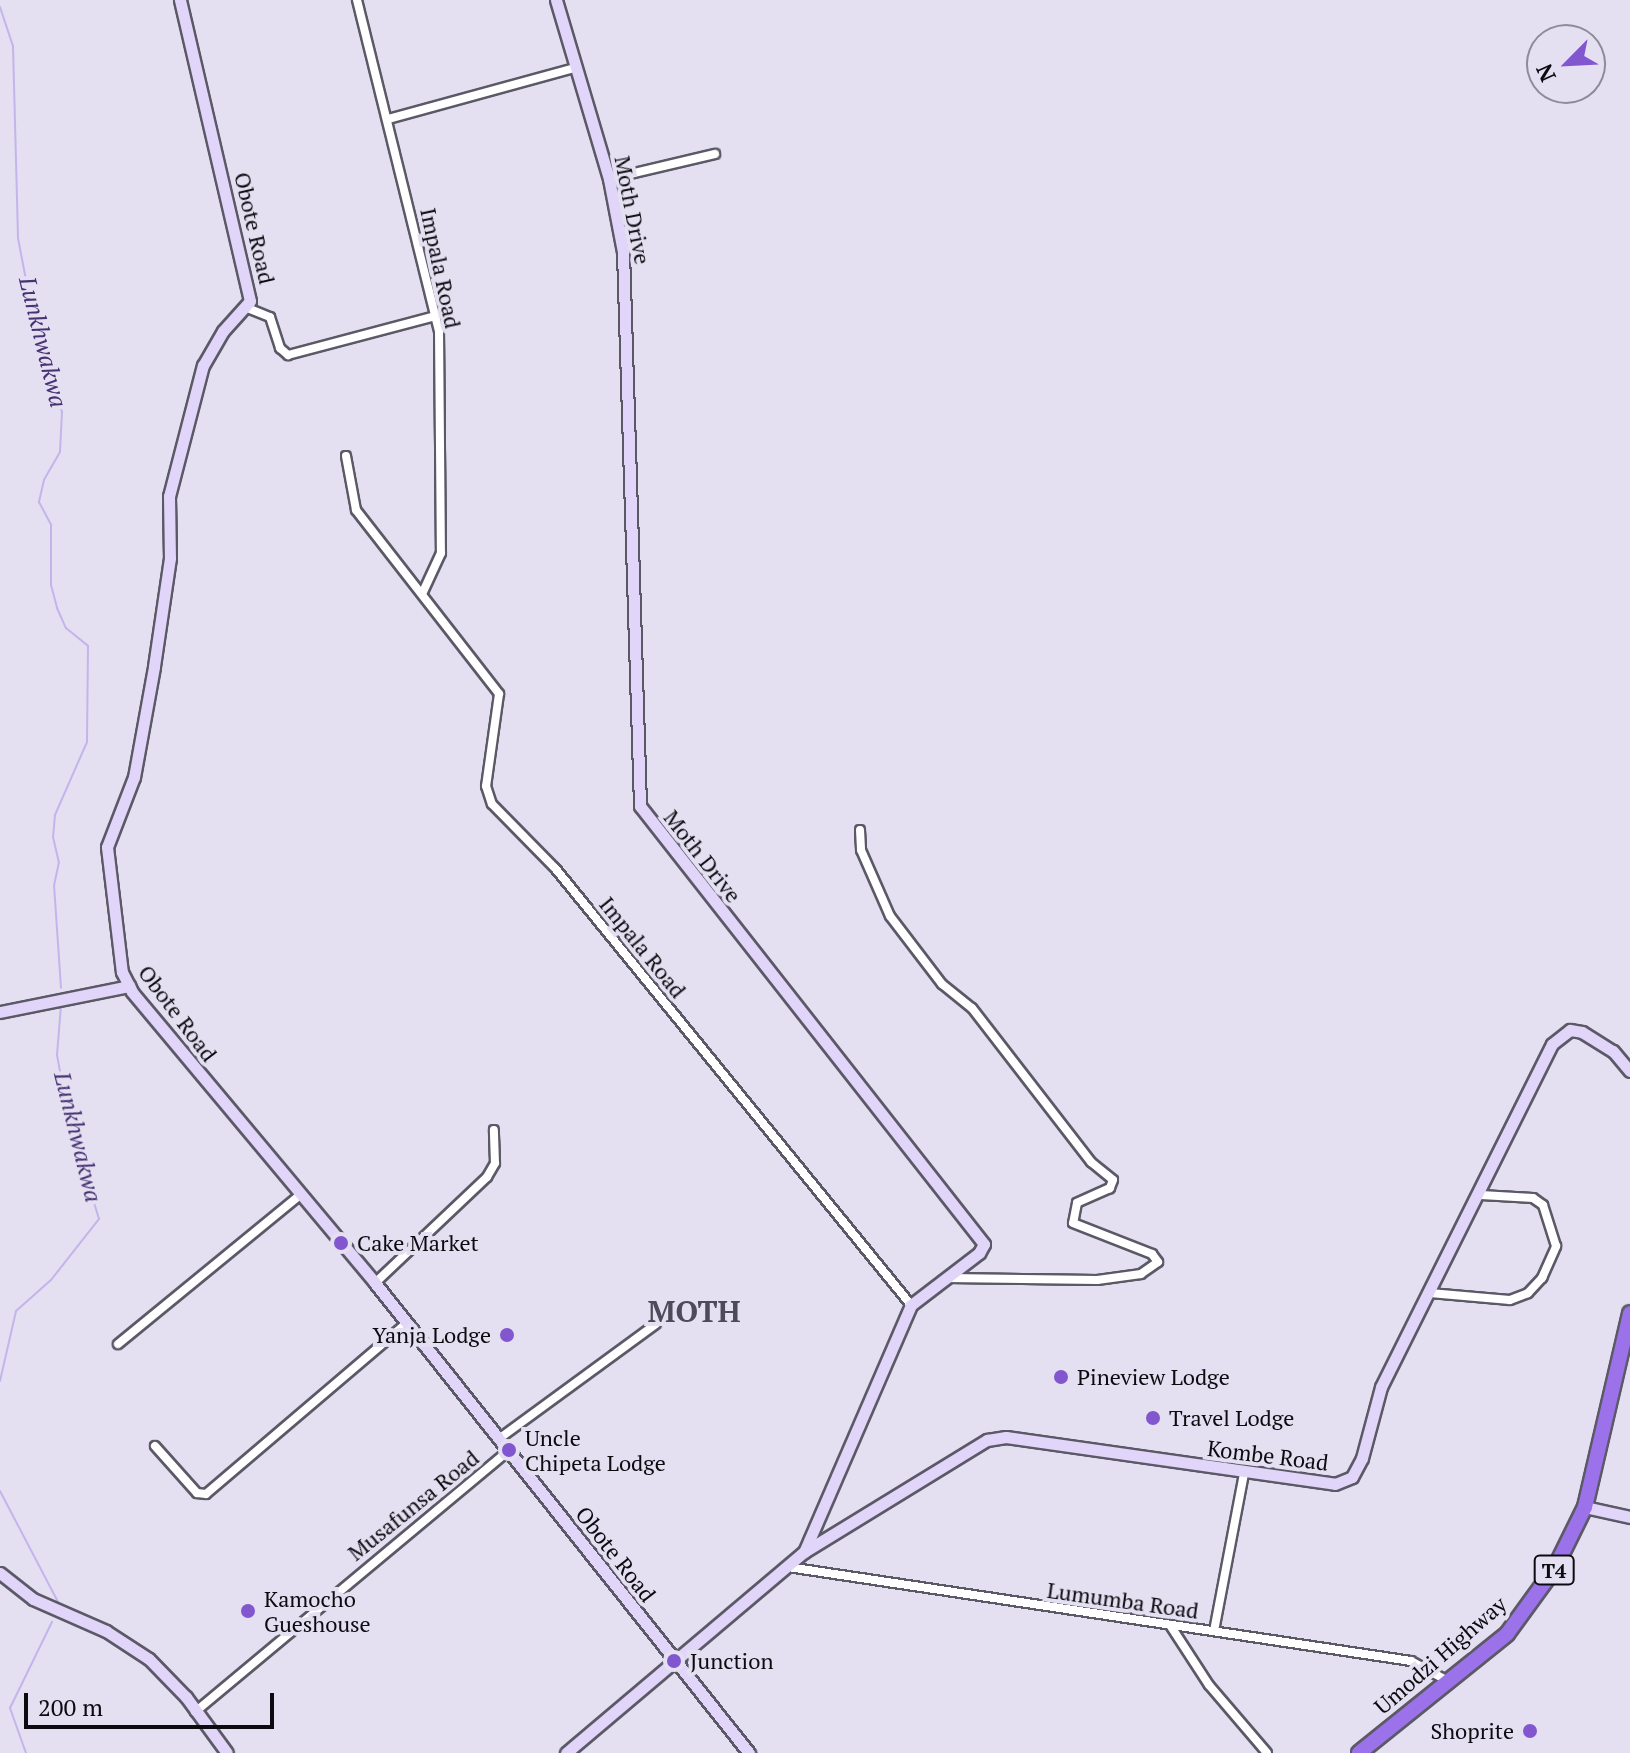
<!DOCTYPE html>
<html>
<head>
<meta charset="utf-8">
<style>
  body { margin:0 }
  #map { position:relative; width:1630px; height:1753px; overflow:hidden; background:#e4e0f1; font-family:"PT Serif",serif }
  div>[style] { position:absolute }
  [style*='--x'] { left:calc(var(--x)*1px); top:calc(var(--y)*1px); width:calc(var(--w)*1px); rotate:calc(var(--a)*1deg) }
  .stream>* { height:2px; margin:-1px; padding:0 1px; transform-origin:1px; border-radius:1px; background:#c3b5eb }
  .roads { filter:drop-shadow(2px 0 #5c5967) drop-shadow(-2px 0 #5c5967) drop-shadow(0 2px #5c5967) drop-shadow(0 -2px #5c5967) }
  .street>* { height:8px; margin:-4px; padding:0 4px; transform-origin:4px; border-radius:4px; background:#fff }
  .secondary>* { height:11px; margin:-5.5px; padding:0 5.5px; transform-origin:5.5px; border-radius:5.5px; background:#e1d5f9 }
  .highway>* { height:14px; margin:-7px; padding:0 7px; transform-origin:7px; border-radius:7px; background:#9b72ea }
  .dots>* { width:22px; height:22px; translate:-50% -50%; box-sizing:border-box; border:4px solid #e4e0f1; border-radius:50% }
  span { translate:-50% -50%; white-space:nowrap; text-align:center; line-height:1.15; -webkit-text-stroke:8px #e4e0f1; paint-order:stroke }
  .shield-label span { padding:2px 6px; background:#e4e0f1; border:2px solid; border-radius:6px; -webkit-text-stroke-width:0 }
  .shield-label { font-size:20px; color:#0c0b10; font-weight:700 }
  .street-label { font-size:22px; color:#0c0b10 }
  .poi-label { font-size:22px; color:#0c0b10 }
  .left { translate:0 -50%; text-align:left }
  .right { translate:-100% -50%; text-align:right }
  .water-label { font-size:24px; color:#483273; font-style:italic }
  .district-label { font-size:30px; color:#4e4a59; font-weight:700 }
  .north { position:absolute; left:1526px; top:24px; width:80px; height:80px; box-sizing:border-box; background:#e4e0f1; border:2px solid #8e8b97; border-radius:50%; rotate:246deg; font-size:22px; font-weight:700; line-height:32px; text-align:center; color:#0c0b10 }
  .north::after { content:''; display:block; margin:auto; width:28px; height:36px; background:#8256cf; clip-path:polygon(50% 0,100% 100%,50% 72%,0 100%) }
  .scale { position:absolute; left:24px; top:1693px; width:250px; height:36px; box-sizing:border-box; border:4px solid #0c0b10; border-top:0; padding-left:10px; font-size:24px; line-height:28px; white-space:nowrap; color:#0c0b10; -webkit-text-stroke:6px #e4e0f1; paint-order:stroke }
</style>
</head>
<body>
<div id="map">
  <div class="stream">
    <div style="--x:0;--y:7;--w:41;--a:71.6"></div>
    <div style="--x:13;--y:46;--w:192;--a:88.5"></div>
    <div style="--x:18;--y:238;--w:102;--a:79.2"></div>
    <div style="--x:37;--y:338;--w:78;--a:71.3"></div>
    <div style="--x:62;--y:412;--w:40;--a:92.9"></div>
    <div style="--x:60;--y:452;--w:32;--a:120"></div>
    <div style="--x:44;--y:480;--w:23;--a:103"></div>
    <div style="--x:39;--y:502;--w:26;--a:62"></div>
    <div style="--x:51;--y:525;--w:60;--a:90"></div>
    <div style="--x:51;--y:585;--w:24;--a:75"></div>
    <div style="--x:57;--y:608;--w:22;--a:66"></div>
    <div style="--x:66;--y:628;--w:28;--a:39"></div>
    <div style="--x:88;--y:646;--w:96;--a:90.6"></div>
    <div style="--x:87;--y:742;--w:80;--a:113.7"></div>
    <div style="--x:55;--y:815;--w:22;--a:95"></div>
    <div style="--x:53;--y:837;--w:26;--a:77"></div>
    <div style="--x:59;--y:862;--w:24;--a:102"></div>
    <div style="--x:54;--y:885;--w:103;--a:86.1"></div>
    <div style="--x:0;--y:1381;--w:72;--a:-77.1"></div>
    <div style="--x:16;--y:1311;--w:47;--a:-41.5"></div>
    <div style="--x:51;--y:1280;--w:78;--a:-51.8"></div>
    <div style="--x:99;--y:1219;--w:102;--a:-107"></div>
    <div style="--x:69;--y:1121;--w:67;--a:-100.3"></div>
    <div style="--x:57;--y:1055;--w:50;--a:-85.4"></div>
    <div style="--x:0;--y:1491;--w:127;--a:62.4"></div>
    <div style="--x:26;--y:1753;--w:48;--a:-109.6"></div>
    <div style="--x:10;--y:1708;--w:96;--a:-64"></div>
  </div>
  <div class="roads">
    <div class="street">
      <div style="--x:357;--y:0;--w:341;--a:76.1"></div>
      <div style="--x:439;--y:331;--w:222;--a:89.5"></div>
      <div style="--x:441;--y:553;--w:43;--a:114.8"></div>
      <div style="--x:388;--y:119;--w:194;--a:-15.3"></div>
      <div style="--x:609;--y:179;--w:109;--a:-13.3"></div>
      <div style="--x:245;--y:307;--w:27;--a:22"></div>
      <div style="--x:270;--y:317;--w:33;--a:72"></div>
      <div style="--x:280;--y:348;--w:11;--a:41"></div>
      <div style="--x:288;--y:355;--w:153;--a:-14.8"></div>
      <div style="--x:346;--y:456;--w:55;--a:79.5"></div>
      <div style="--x:356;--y:510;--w:233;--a:52.1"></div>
      <div style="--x:499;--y:694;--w:93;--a:98"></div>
      <div style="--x:486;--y:786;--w:19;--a:72"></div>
      <div style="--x:492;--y:804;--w:90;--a:45.5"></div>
      <div style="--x:555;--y:868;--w:564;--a:50.83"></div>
      <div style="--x:860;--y:830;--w:20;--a:87"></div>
      <div style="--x:861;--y:850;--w:72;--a:66.3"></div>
      <div style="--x:890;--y:916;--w:86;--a:52.6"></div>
      <div style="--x:942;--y:984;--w:38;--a:39"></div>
      <div style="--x:972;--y:1008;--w:195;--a:52.3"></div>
      <div style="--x:1091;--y:1162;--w:28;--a:39"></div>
      <div style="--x:1113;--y:1180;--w:9;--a:111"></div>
      <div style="--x:1110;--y:1188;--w:36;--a:156"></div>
      <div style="--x:1077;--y:1203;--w:20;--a:101"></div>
      <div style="--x:1073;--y:1223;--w:85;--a:21.4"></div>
      <div style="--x:1152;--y:1254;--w:10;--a:53"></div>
      <div style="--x:1158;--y:1262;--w:21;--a:145"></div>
      <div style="--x:1141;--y:1274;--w:44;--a:172.2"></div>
      <div style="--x:1097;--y:1280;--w:149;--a:-179.2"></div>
      <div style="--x:375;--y:1283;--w:154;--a:-43.4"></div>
      <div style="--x:487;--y:1177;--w:16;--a:-60"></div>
      <div style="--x:495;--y:1163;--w:33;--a:-92"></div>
      <div style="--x:1430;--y:1293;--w:80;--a:5"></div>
      <div style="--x:1510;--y:1300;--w:19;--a:-21"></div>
      <div style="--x:1528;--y:1293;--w:21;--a:-47"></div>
      <div style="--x:1542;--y:1278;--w:35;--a:-66"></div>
      <div style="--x:1556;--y:1246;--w:43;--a:-107.6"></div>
      <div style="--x:1543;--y:1205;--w:12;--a:-145"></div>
      <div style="--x:1533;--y:1198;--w:52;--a:-176.7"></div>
      <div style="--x:118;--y:1344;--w:237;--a:-39.3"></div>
      <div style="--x:500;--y:1438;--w:193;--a:-36.2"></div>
      <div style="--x:155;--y:1446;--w:63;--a:48.2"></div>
      <div style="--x:197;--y:1493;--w:9;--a:6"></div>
      <div style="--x:206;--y:1494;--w:264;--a:-40.4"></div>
      <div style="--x:788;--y:1567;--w:630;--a:8.58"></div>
      <div style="--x:1411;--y:1661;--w:42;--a:28.4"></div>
      <div style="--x:1170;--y:1625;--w:72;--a:57"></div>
      <div style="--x:1209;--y:1685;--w:89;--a:49.5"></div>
      <div style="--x:1214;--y:1631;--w:161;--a:-79.2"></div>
      <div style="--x:195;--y:1712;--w:409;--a:-39.8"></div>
    </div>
    <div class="secondary">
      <div style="--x:180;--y:0;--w:309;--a:76.9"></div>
      <div style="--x:250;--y:301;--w:40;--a:132"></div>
      <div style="--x:223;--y:331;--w:39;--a:120"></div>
      <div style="--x:203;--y:365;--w:135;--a:104.5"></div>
      <div style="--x:169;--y:496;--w:62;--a:89.1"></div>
      <div style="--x:170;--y:558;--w:110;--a:98.4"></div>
      <div style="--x:154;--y:667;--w:112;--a:100.3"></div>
      <div style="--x:134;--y:777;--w:75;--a:111.1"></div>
      <div style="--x:107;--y:847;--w:126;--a:83.2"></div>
      <div style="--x:122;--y:972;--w:22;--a:63"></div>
      <div style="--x:132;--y:992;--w:379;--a:50.1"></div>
      <div style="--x:375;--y:1283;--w:601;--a:51.49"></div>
      <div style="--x:556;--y:0;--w:187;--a:73.5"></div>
      <div style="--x:609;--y:179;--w:74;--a:79.1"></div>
      <div style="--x:623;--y:252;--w:554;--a:88.24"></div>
      <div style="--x:640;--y:806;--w:557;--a:51.85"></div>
      <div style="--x:984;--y:1244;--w:10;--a:119"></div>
      <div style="--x:979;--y:1253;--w:86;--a:142.6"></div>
      <div style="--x:911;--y:1305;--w:269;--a:113.4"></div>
      <div style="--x:0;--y:1012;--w:132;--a:-11.4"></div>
      <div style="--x:1585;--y:1507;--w:46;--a:12.5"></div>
      <div style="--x:0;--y:1573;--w:42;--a:38.2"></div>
      <div style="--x:33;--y:1599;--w:80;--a:23.7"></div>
      <div style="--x:106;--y:1631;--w:51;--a:33.1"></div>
      <div style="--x:149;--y:1659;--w:53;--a:45.8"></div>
      <div style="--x:186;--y:1697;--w:69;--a:53.8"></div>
      <div style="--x:566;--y:1753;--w:312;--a:-40.2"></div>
      <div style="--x:804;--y:1552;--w:215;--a:-31.5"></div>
      <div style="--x:987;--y:1440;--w:19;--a:-9"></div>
      <div style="--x:1006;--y:1437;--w:332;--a:8.1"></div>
      <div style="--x:1335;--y:1484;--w:18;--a:-22"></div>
      <div style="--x:1352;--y:1477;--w:21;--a:-62"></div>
      <div style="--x:1362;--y:1458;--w:73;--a:-75"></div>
      <div style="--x:1381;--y:1387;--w:383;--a:-63.5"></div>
      <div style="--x:1552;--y:1044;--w:23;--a:-38"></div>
      <div style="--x:1570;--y:1030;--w:12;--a:9"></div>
      <div style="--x:1582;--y:1032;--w:36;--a:32"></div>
      <div style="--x:1613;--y:1051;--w:26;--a:50"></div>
    </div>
    <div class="highway">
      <div style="--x:1359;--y:1753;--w:190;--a:-38.8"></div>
      <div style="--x:1507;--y:1634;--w:82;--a:-54"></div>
      <div style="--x:1555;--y:1568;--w:68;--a:-63.8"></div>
      <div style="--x:1585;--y:1507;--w:199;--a:-76.9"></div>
    </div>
  </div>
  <div class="dots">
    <div style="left:341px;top:1243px;background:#8256cf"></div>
    <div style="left:507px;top:1335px;background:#8256cf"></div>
    <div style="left:1061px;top:1377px;background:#8256cf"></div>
    <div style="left:1153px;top:1418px;background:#8256cf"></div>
    <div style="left:509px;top:1450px;background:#8256cf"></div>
    <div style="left:248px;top:1611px;background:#8256cf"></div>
    <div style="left:674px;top:1661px;background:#8256cf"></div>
    <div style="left:1530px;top:1731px;background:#8256cf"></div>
  </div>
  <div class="shield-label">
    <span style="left:1554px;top:1570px">T4</span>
  </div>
  <div class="street-label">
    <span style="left:633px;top:210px;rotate:79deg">Moth Drive</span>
    <span style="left:255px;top:228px;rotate:77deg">Obote Road</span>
    <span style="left:441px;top:268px;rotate:78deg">Impala Road</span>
    <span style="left:703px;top:856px;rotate:52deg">Moth Drive</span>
    <span style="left:643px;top:947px;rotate:51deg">Impala Road</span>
    <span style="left:178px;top:1013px;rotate:53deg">Obote Road</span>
    <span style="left:1268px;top:1455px;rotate:7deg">Kombe Road</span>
    <span style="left:413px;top:1505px;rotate:-39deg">Musafunsa Road</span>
    <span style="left:616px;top:1554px;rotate:52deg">Obote Road</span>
    <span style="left:1123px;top:1600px;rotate:8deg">Lumumba Road</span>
    <span style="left:1440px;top:1655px;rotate:-41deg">Umodzi Highway</span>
  </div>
  <div class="poi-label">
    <span class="left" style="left:357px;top:1243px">Cake Market</span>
    <span class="right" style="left:491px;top:1335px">Yanja Lodge</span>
    <span class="left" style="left:1077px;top:1377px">Pineview Lodge</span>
    <span class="left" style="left:1169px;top:1418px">Travel Lodge</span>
    <span class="left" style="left:525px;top:1450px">Uncle<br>Chipeta Lodge</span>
    <span class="left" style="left:264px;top:1611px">Kamocho<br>Gueshouse</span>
    <span class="left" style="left:690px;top:1661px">Junction</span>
    <span class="right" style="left:1514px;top:1731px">Shoprite</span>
  </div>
  <div class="water-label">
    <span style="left:43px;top:342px;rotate:76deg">Lunkhwakwa</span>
    <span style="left:78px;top:1137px;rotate:76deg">Lunkhwakwa</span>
  </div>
  <div class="district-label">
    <span style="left:694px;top:1311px">MOTH</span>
  </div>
  <div class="north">N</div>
  <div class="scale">200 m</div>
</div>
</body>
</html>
